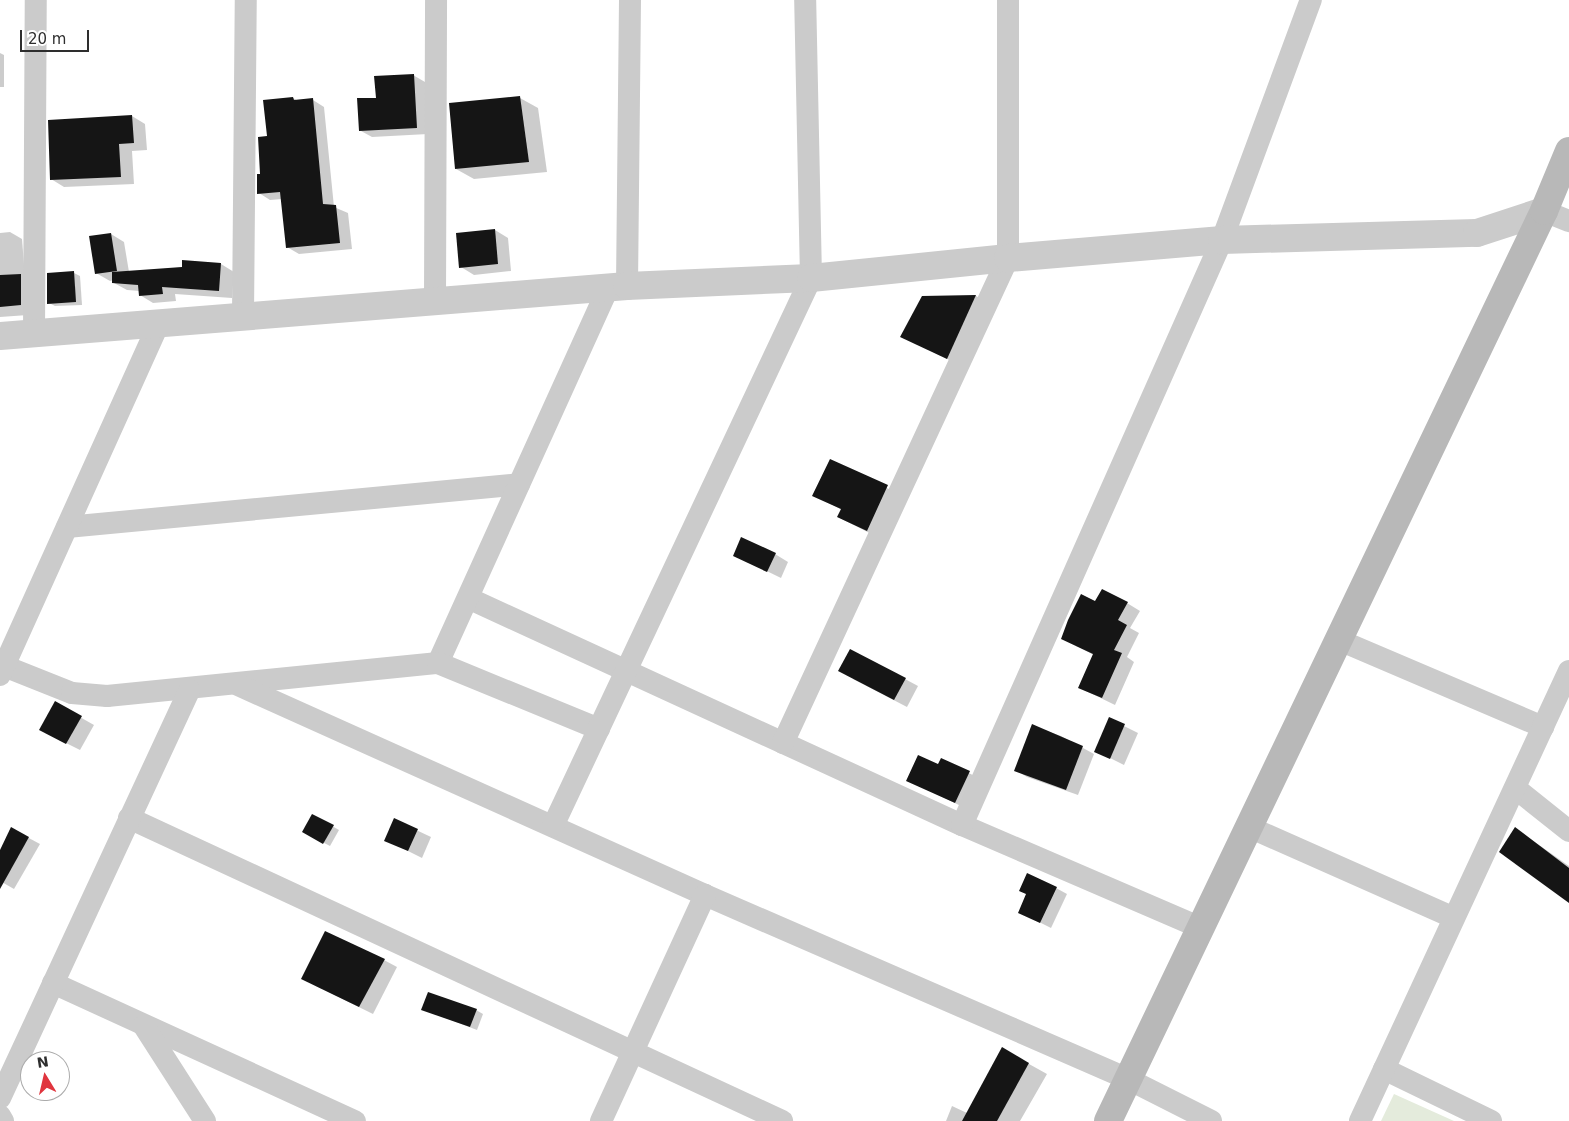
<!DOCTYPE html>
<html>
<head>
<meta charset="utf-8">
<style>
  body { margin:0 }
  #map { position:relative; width:1569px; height:1121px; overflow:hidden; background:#fff; font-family:"DejaVu Sans",sans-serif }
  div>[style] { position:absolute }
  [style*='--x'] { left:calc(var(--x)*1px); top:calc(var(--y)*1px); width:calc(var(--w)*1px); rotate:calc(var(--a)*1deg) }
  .green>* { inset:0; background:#e4ebdc }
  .shadow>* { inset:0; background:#0003 }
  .building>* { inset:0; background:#151515 }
  .minor>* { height:22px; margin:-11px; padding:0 11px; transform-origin:11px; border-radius:11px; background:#cbcbcb }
  .tertiary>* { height:28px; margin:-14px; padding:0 14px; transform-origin:14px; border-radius:14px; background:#cbcbcb }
  .secondary>* { height:28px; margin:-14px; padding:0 14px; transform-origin:14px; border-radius:14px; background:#b8b8b8 }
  span { translate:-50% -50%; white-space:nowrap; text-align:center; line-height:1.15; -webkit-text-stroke:5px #fff; paint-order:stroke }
  .north { position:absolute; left:20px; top:1051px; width:50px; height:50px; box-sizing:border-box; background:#fff; border:1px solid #ababab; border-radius:50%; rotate:351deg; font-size:14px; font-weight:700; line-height:20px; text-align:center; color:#2e2e2e }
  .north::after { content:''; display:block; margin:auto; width:18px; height:22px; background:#e0353e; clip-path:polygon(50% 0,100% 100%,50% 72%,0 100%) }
  .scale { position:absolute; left:20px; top:30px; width:69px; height:22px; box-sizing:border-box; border:2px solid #2e2e2e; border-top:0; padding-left:6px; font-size:15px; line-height:18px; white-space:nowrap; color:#2e2e2e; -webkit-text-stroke:4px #fff; paint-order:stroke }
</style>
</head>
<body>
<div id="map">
  <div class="green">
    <div style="clip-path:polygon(1394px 1094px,1454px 1121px,1381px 1121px)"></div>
  </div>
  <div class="shadow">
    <div style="clip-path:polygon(0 53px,4px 55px,4px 87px,0 87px)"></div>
    <div style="clip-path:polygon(413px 75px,425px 82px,428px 134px,372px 137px,361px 131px,377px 99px)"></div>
    <div style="clip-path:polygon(293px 98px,298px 101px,313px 100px,324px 107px,334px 207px,348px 213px,352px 249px,299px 254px,287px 247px,282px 199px,270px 200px,259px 193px,268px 137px)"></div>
    <div style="clip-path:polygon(520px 98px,538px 108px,547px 172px,474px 179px,456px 169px)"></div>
    <div style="clip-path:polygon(132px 116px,145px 124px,147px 150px,132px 151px,134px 184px,64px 187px,51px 179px)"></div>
    <div style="clip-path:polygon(495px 230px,508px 238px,511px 271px,474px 275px,461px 267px)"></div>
    <div style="clip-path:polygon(10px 232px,22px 239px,28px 315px,0 317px,0 233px)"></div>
    <div style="clip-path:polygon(111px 234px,124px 242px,129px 272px,221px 264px,234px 272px,232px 298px,175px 294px,176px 301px,153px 303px,140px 295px,140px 291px,127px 290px,114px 283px,114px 280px,110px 281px,96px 273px)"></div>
    <div style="clip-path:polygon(74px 273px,80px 276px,82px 305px,55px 306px,49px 303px)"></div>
    <div style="clip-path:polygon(976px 296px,996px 308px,967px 369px,902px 336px,923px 297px)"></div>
    <div style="clip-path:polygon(830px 460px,907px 498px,887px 542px,838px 517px,842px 510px,814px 495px)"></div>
    <div style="clip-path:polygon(775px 554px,788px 562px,781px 578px,734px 555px)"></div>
    <div style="clip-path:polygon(1095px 603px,1127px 603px,1140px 611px,1130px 628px,1139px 633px,1127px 657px,1134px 662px,1115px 705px,1080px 688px,1094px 655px,1076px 646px)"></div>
    <div style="clip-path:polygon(853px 679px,905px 679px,918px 686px,907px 707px)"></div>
    <div style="clip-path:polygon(55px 703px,94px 725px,80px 750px,54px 737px)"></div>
    <div style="clip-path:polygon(1110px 719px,1138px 733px,1124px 765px,1096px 751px)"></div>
    <div style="clip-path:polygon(1033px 726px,1061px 736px,1094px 754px,1078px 795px,1027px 777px,1015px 770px)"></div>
    <div style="clip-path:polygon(942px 760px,983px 780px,969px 810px,908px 780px,939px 766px)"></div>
    <div style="clip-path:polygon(313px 815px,339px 830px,330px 846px,303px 832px)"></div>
    <div style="clip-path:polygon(395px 820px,431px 837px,422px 858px,386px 840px)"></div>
    <div style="clip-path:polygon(12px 829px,40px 844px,14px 889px,0 881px,0 852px)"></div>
    <div style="clip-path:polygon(1516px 829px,1569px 866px,1569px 900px)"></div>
    <div style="clip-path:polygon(1056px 888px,1067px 894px,1051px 928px,1029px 917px,1028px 894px)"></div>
    <div style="clip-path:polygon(384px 960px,397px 967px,373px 1014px,316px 986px)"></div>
    <div style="clip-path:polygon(422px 1009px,476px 1010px,483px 1014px,477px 1030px)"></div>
    <div style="clip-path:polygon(1002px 1049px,1047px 1074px,1020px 1121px,946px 1121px,952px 1106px,967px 1113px)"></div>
  </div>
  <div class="building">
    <div style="clip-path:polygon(414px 74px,417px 128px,359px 131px,357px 98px,376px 98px,374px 76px)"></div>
    <div style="clip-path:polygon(520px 96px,529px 162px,455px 169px,449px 103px)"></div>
    <div style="clip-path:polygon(293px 97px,294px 100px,313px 98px,323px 204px,336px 205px,340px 243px,286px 248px,280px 192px,257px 194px,257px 174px,260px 174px,258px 137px,267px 136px,263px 100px)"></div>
    <div style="clip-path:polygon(132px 115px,134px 143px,119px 144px,121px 177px,50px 180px,48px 120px)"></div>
    <div style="clip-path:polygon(495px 229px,498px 264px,459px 268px,456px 233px)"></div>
    <div style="clip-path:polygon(111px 233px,117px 271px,95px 274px,89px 236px)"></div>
    <div style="clip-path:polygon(182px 260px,221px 263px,219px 291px,162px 287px,163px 294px,139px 296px,138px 285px,112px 283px,112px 272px,182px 267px)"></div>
    <div style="clip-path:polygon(74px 271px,76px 302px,47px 304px,47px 273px)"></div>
    <div style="clip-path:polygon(21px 274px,21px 305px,0 307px,0 275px)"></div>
    <div style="clip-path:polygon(976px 295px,947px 359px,900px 337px,922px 296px)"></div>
    <div style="clip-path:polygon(830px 459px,888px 485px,867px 531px,837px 517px,841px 509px,812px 496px)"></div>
    <div style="clip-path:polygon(741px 537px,776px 553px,767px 572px,733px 556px)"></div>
    <div style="clip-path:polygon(1102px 589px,1128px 602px,1118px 620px,1127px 625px,1114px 650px,1122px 653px,1102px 698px,1078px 688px,1093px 654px,1061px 639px,1068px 620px,1081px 594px,1095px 601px)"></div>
    <div style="clip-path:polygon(850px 649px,906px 678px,894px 700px,838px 671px)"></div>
    <div style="clip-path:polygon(55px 701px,82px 716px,66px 744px,39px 730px)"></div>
    <div style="clip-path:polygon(1109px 717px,1125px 724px,1110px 759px,1094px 752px)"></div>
    <div style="clip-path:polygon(1032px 724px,1083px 746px,1066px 790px,1014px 771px)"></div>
    <div style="clip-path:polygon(918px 755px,938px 764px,941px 758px,970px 771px,955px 803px,906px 781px)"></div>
    <div style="clip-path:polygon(312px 814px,334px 825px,323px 844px,302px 832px)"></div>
    <div style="clip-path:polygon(394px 818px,418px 829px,408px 851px,384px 841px)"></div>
    <div style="clip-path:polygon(11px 827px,29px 837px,0 889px,0 850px)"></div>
    <div style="clip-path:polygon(1515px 827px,1569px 868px,1569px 903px,1499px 852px)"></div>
    <div style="clip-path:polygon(1027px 873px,1057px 887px,1040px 923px,1018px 913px,1026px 894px,1019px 891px)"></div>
    <div style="clip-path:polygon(325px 931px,385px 959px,359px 1007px,301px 979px)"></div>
    <div style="clip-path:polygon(428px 992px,477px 1009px,470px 1027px,421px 1010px)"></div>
    <div style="clip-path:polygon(1002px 1047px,1029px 1063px,997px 1121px,962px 1121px)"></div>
  </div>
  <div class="minor">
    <div style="--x:1544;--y:211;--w:27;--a:22"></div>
    <div style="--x:627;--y:286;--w:286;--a:-89.4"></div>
    <div style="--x:435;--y:300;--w:300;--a:-89.8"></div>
    <div style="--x:243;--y:316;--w:316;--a:-89.5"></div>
    <div style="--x:34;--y:334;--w:334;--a:-89.7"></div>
    <div style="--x:67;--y:527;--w:454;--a:-5.4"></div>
    <div style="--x:468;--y:598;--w:544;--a:24.68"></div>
    <div style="--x:962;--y:825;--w:260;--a:23.3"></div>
    <div style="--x:1339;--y:640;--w:222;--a:23.1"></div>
    <div style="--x:438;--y:663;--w:412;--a:-65.6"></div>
    <div style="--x:4;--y:666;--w:73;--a:21.7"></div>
    <div style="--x:72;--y:693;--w:35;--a:5"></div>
    <div style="--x:107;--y:696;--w:333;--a:-5.7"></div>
    <div style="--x:438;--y:663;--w:174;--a:22.3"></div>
    <div style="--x:0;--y:675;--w:386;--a:-65.7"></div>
    <div style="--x:238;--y:685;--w:512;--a:24.21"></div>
    <div style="--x:705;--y:895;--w:461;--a:23.5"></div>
    <div style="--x:1128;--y:1079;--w:93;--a:26.8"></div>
    <div style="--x:783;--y:743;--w:535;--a:-65.11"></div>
    <div style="--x:1008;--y:258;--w:258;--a:-90"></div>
    <div style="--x:1515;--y:788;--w:69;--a:38.5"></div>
    <div style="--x:129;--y:818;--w:720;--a:24.89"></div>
    <div style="--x:962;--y:825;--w:640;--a:-66.04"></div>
    <div style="--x:1222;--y:240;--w:256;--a:-69.7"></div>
    <div style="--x:553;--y:826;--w:606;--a:-64.79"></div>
    <div style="--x:811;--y:278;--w:278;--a:-91.2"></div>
    <div style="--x:1249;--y:827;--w:224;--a:23.9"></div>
    <div style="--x:53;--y:983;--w:332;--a:24.6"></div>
    <div style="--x:144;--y:1026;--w:113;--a:57.3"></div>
    <div style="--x:1384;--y:1069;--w:119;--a:25.9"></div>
    <div style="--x:0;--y:1098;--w:450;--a:-65.1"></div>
    <div style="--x:0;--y:1116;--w:6;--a:59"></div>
    <div style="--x:601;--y:1121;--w:249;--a:-65.3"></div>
    <div style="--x:1360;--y:1121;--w:496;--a:-65.1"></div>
  </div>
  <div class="tertiary">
    <div style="--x:0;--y:336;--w:629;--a:-4.56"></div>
    <div style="--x:627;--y:286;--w:184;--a:-2.5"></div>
    <div style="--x:811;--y:278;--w:198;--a:-5.8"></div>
    <div style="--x:1008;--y:258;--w:215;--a:-4.8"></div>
    <div style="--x:1222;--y:240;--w:255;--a:-1.6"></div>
    <div style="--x:1477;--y:233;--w:71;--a:-18.2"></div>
  </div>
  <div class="secondary">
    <div style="--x:1108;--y:1121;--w:1009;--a:-64.4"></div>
    <div style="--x:1544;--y:211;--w:65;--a:-67.4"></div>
  </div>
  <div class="north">N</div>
  <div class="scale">20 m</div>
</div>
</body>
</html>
